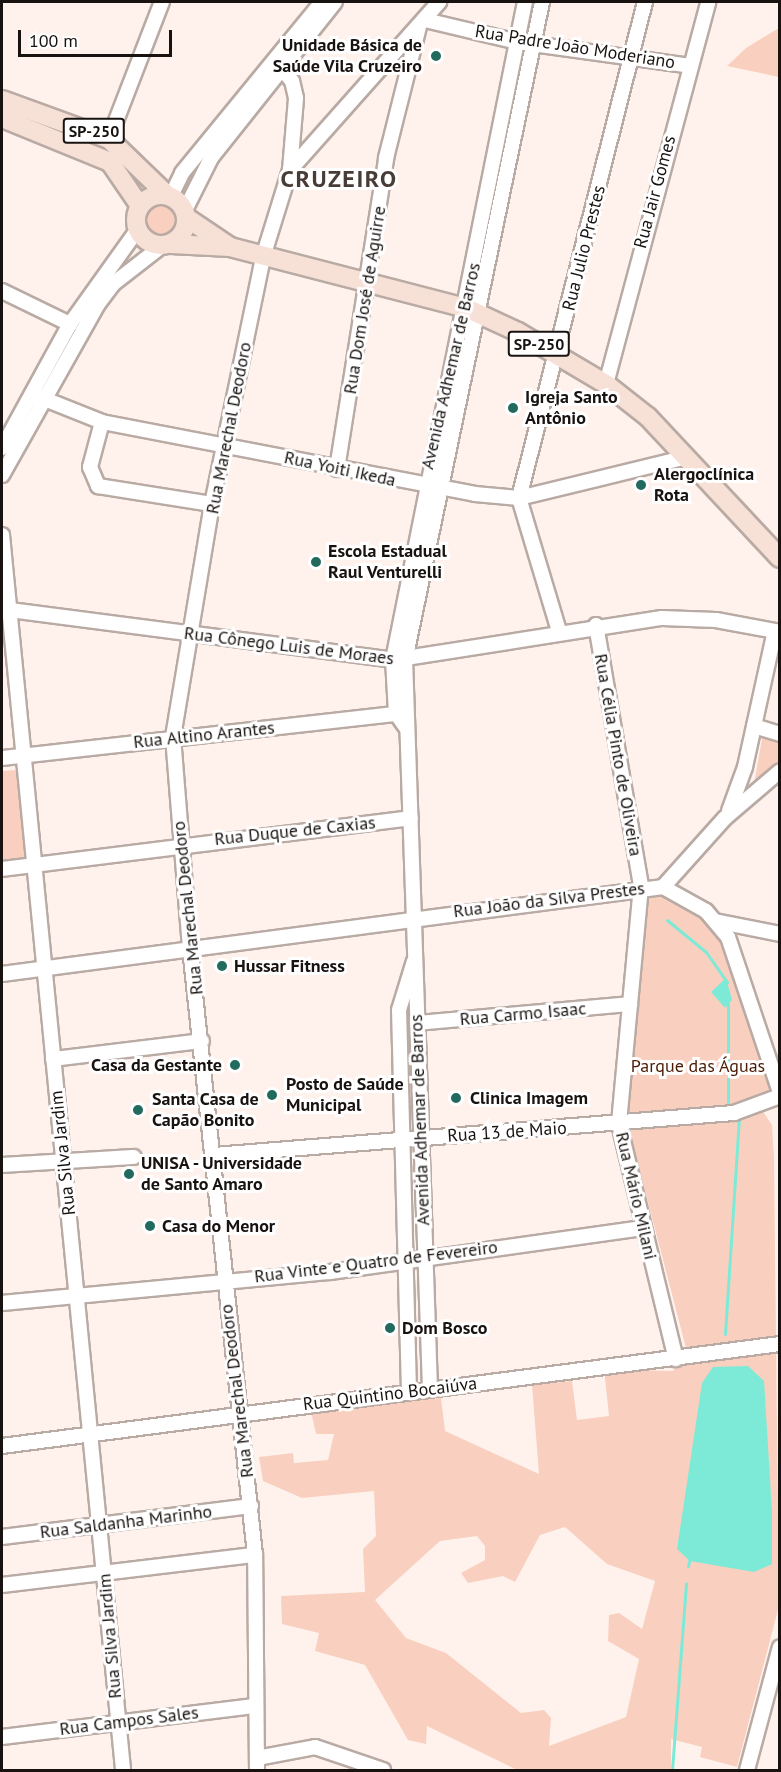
<!DOCTYPE html>
<html>
<head>
<meta charset="utf-8">
<style>
  body { margin:0 }
  #map { position:relative; width:781px; height:1772px; overflow:hidden; background:#fff2ed; font-family:"PT Sans",sans-serif }
  div>[style] { position:absolute }
  [style*='--x'] { left:calc(var(--x)*1px); top:calc(var(--y)*1px); width:calc(var(--w)*1px); rotate:calc(var(--a)*1deg) }
  .green>* { inset:0; background:#f9d0bf }
  .round { border-radius:50% }
  .water>* { inset:0; background:#7dead7 }
  .stream>* { height:3px; margin:-1.5px; padding:0 1.5px; transform-origin:1.5px; border-radius:1.5px; background:#7dead7 }
  .roads { filter:drop-shadow(2px 0 #b9aaa4) drop-shadow(-2px 0 #b9aaa4) drop-shadow(0 2px #b9aaa4) drop-shadow(0 -2px #b9aaa4) }
  .minor>* { height:14px; margin:-7px; padding:0 7px; transform-origin:7px; border-radius:7px; background:#fff }
  .major>* { height:18px; margin:-9px; padding:0 9px; transform-origin:9px; border-radius:9px; background:#f7e0d6 }
  .major>.ring { margin:-9px; padding:0; box-sizing:content-box; background:none; border:18px solid #f7e0d6; border-radius:50% }
  .dots>* { width:16px; height:16px; translate:-50% -50%; box-sizing:border-box; border:3px solid #fff; border-radius:50% }
  span { translate:-50% -50%; white-space:nowrap; text-align:center; line-height:1.15; -webkit-text-stroke:6px #fff; paint-order:stroke }
  .shield-label span { padding:2px 4px; background:#fff; border:2px solid; border-radius:4px; -webkit-text-stroke-width:0 }
  .shield-label { font-size:16px; color:#181311; font-weight:700 }
  .poi-label { font-size:18px; color:#181311; font-weight:700 }
  .right { translate:-100% -50%; text-align:right }
  .left { translate:0 -50%; text-align:left }
  .street-label { font-size:18px; color:#181311 }
  .park-label { font-size:18px; color:#4a1a02 }
  .district-label { font-size:24px; color:#483c37; font-weight:700; letter-spacing:1.5px }
  .frame { position:absolute; inset:0; border:3px solid #181311; pointer-events:none }
  .scale { position:absolute; left:18px; top:30px; width:154px; height:27px; box-sizing:border-box; border:3px solid #181311; border-top:0; padding-left:8px; font-size:18px; line-height:21px; white-space:nowrap; color:#181311; -webkit-text-stroke:4px #fff; paint-order:stroke }
</style>
</head>
<body>
<div id="map">
  <div class="green">
    <div style="clip-path:polygon(779px 28px,779px 77px,727px 66px,746px 48px)"></div>
    <div class="round" style="left:145px;top:204px;width:32px;height:32px"></div>
    <div style="clip-path:polygon(763px 733px,779px 739px,779px 764px,754px 784px)"></div>
    <div style="clip-path:polygon(16px 770px,29px 858px,2px 861px,2px 771px)"></div>
    <div style="clip-path:polygon(evenodd,655px 891px,681px 899px,728px 937px,776px 1080px,758px 1104px,772px 1125px,774px 1157px,779px 1606px,737px 1767px,700px 1757px,702px 1747px,671px 1739px,671px 1770px,517px 1770px,427px 1726px,426px 1744px,408px 1740px,365px 1665px,315px 1651px,319px 1633px,282px 1624px,281px 1596px,365px 1592px,363px 1549px,376px 1536px,374px 1491px,302px 1498px,263px 1481px,259px 1457px,293px 1453px,294px 1463px,328px 1460px,334px 1434px,316px 1434px,310px 1407px,441px 1398px,445px 1431px,539px 1474px,532px 1385px,572px 1381px,577px 1420px,609px 1416px,604px 1369px,673px 1371px,686px 1348px,624px 1110px,646px 898px,655px 891px,565px 1527px,607px 1564px,655px 1581px,642px 1629px,619px 1613px,609px 1615px,608px 1641px,639px 1659px,626px 1717px,549px 1746px,551px 1718px,544px 1710px,521px 1713px,446px 1653px,406px 1638px,375px 1600px,440px 1541px,477px 1536px,485px 1546px,485px 1560px,461px 1573px,468px 1583px,503px 1576px,515px 1582px,540px 1535px,565px 1527px)"></div>
  </div>
  <div class="water">
    <div style="clip-path:polygon(726px 978px,732px 1000px,725px 1008px,711px 992px)"></div>
    <div style="clip-path:polygon(748px 1366px,764px 1381px,772px 1512px,772px 1564px,754px 1572px,690px 1561px,677px 1549px,702px 1383px,713px 1367px)"></div>
  </div>
  <div class="stream">
    <div style="--x:667;--y:920;--w:50;--a:39.4"></div>
    <div style="--x:706;--y:952;--w:37;--a:55"></div>
    <div style="--x:728;--y:1108;--w:105;--a:-90"></div>
    <div style="--x:725;--y:1334;--w:214;--a:-86.3"></div>
    <div style="--x:688;--y:1566;--w:9;--a:-77"></div>
    <div style="--x:672;--y:1770;--w:187;--a:-85.7"></div>
  </div>
  <div class="roads">
    <div class="minor">
      <div style="--x:425;--y:20;--w:96;--a:13.3"></div>
      <div style="--x:518;--y:42;--w:174;--a:7.9"></div>
      <div style="--x:109;--y:139;--w:147;--a:-68.9"></div>
      <div style="--x:290;--y:170;--w:225;--a:-48.4"></div>
      <div style="--x:171;--y:196;--w:25;--a:-64"></div>
      <div style="--x:182;--y:173;--w:221;--a:-50.7"></div>
      <div style="--x:185;--y:210;--w:58;--a:-63.4"></div>
      <div style="--x:211;--y:158;--w:199;--a:-51.5"></div>
      <div style="--x:2;--y:291;--w:76;--a:25.9"></div>
      <div style="--x:606;--y:384;--w:395;--a:-75"></div>
      <div style="--x:32;--y:394;--w:75;--a:21.8"></div>
      <div style="--x:102;--y:422;--w:380;--a:10.9"></div>
      <div style="--x:475;--y:494;--w:44;--a:5.2"></div>
      <div style="--x:519;--y:498;--w:173;--a:-13.7"></div>
      <div style="--x:102;--y:422;--w:47;--a:104.9"></div>
      <div style="--x:90;--y:467;--w:21;--a:67"></div>
      <div style="--x:98;--y:486;--w:115;--a:9"></div>
      <div style="--x:2;--y:448;--w:141;--a:-61.3"></div>
      <div style="--x:70;--y:324;--w:117;--a:-54.4"></div>
      <div style="--x:337;--y:469;--w:315;--a:-81"></div>
      <div style="--x:386;--y:158;--w:135;--a:-75.9"></div>
      <div style="--x:2;--y:475;--w:196;--a:-60.7"></div>
      <div style="--x:98;--y:304;--w:25;--a:-53"></div>
      <div style="--x:113;--y:284;--w:63;--a:-38"></div>
      <div style="--x:2;--y:535;--w:1241;--a:84.4"></div>
      <div style="--x:10;--y:610;--w:386;--a:7.4"></div>
      <div style="--x:393;--y:660;--w:272;--a:-8.9"></div>
      <div style="--x:662;--y:618;--w:54;--a:2.1"></div>
      <div style="--x:716;--y:620;--w:65;--a:10.6"></div>
      <div style="--x:596;--y:625;--w:265;--a:80.2"></div>
      <div style="--x:641;--y:886;--w:239;--a:95.3"></div>
      <div style="--x:619;--y:1124;--w:242;--a:76.4"></div>
      <div style="--x:559;--y:631;--w:139;--a:-106.7"></div>
      <div style="--x:519;--y:498;--w:512;--a:-75.75"></div>
      <div style="--x:754;--y:726;--w:27;--a:17"></div>
      <div style="--x:407;--y:729;--w:19;--a:-125"></div>
      <div style="--x:396;--y:713;--w:53;--a:-93.2"></div>
      <div style="--x:393;--y:660;--w:671;--a:-78.66"></div>
      <div style="--x:2;--y:758;--w:406;--a:-6.4"></div>
      <div style="--x:729;--y:811;--w:47;--a:-70"></div>
      <div style="--x:745;--y:767;--w:139;--a:-77.6"></div>
      <div style="--x:2;--y:869;--w:412;--a:-7.1"></div>
      <div style="--x:663;--y:887;--w:49;--a:29.2"></div>
      <div style="--x:706;--y:911;--w:34;--a:50"></div>
      <div style="--x:728;--y:937;--w:163;--a:71.5"></div>
      <div style="--x:715;--y:921;--w:66;--a:11.3"></div>
      <div style="--x:2;--y:974;--w:667;--a:-7.5"></div>
      <div style="--x:663;--y:887;--w:93;--a:-48.1"></div>
      <div style="--x:725;--y:818;--w:72;--a:-40.5"></div>
      <div style="--x:417;--y:1023;--w:214;--a:-5.1"></div>
      <div style="--x:53;--y:1059;--w:150;--a:-6.9"></div>
      <div style="--x:214;--y:1155;--w:522;--a:-4.62"></div>
      <div style="--x:734;--y:1113;--w:49;--a:-20.3"></div>
      <div style="--x:2;--y:1165;--w:132;--a:-3.5"></div>
      <div style="--x:2;--y:1303;--w:329;--a:-5.4"></div>
      <div style="--x:330;--y:1272;--w:316;--a:-8"></div>
      <div style="--x:430;--y:1389;--w:729;--a:-91.96"></div>
      <div style="--x:405;--y:660;--w:672;--a:-78.24"></div>
      <div style="--x:409;--y:1391;--w:381;--a:-91.5"></div>
      <div style="--x:399;--y:1010;--w:51;--a:-73"></div>
      <div style="--x:2;--y:1446;--w:785;--a:-7.47"></div>
      <div style="--x:2;--y:1537;--w:251;--a:-7.1"></div>
      <div style="--x:2;--y:1585;--w:255;--a:-6.8"></div>
      <div style="--x:2;--y:1737;--w:256;--a:-7"></div>
      <div style="--x:257;--y:1758;--w:59;--a:-10.7"></div>
      <div style="--x:315;--y:1747;--w:72;--a:18.7"></div>
      <div style="--x:257;--y:1770;--w:215;--a:-90.5"></div>
      <div style="--x:255;--y:1555;--w:610;--a:-96.11"></div>
      <div style="--x:190;--y:948;--w:212;--a:-94.6"></div>
      <div style="--x:173;--y:737;--w:236;--a:-80.5"></div>
      <div style="--x:212;--y:504;--w:252;--a:-78.3"></div>
      <div style="--x:263;--y:257;--w:91;--a:-72.8"></div>
      <div style="--x:290;--y:170;--w:72;--a:-85.2"></div>
      <div style="--x:296;--y:98;--w:17;--a:-103"></div>
      <div style="--x:292;--y:81;--w:26;--a:-129"></div>
      <div style="--x:747;--y:1770;--w:127;--a:-75"></div>
    </div>
    <div class="major">
      <div style="--x:2;--y:100;--w:114;--a:20"></div>
      <div style="--x:109;--y:139;--w:81;--a:44"></div>
      <div style="--x:2;--y:118;--w:117;--a:22.2"></div>
      <div style="--x:110;--y:162;--w:53;--a:55.7"></div>
      <div class="ring" style="left:136px;top:195px;width:32px;height:32px"></div>
      <div style="--x:187;--y:218;--w:52;--a:34"></div>
      <div style="--x:171;--y:244;--w:59;--a:2.9"></div>
      <div style="--x:230;--y:247;--w:244;--a:14.5"></div>
      <div style="--x:466;--y:308;--w:57;--a:24.8"></div>
      <div style="--x:518;--y:332;--w:102;--a:30.6"></div>
      <div style="--x:606;--y:384;--w:53;--a:38.2"></div>
      <div style="--x:648;--y:417;--w:193;--a:46.9"></div>
    </div>
  </div>
  <div class="dots">
    <div style="left:436px;top:56px;background:#22695e"></div>
    <div style="left:513px;top:408px;background:#22695e"></div>
    <div style="left:641px;top:485px;background:#22695e"></div>
    <div style="left:316px;top:562px;background:#22695e"></div>
    <div style="left:222px;top:966px;background:#22695e"></div>
    <div style="left:235px;top:1065px;background:#22695e"></div>
    <div style="left:272px;top:1095px;background:#22695e"></div>
    <div style="left:456px;top:1098px;background:#22695e"></div>
    <div style="left:138px;top:1110px;background:#22695e"></div>
    <div style="left:129px;top:1174px;background:#22695e"></div>
    <div style="left:150px;top:1226px;background:#22695e"></div>
    <div style="left:390px;top:1328px;background:#22695e"></div>
  </div>
  <div class="shield-label">
    <span style="left:94px;top:131px">SP-250</span>
    <span style="left:539px;top:344px">SP-250</span>
  </div>
  <div class="poi-label">
    <span class="right" style="left:422px;top:56px">Unidade Básica de<br>Saúde Vila Cruzeiro</span>
    <span class="left" style="left:525px;top:408px">Igreja Santo<br>Antônio</span>
    <span class="left" style="left:654px;top:485px">Alergoclínica<br>Rota</span>
    <span class="left" style="left:328px;top:562px">Escola Estadual<br>Raul Venturelli</span>
    <span class="left" style="left:234px;top:966px">Hussar Fitness</span>
    <span class="right" style="left:222px;top:1065px">Casa da Gestante</span>
    <span class="left" style="left:286px;top:1095px">Posto de Saúde<br>Municipal</span>
    <span class="left" style="left:470px;top:1098px">Clinica Imagem</span>
    <span class="left" style="left:152px;top:1110px">Santa Casa de<br>Capão Bonito</span>
    <span class="left" style="left:141px;top:1174px">UNISA - Universidade<br>de Santo Amaro</span>
    <span class="left" style="left:162px;top:1226px">Casa do Menor</span>
    <span class="left" style="left:402px;top:1328px">Dom Bosco</span>
  </div>
  <div class="street-label">
    <span style="left:575px;top:47px;rotate:9deg">Rua Padre João Moderiano</span>
    <span style="left:655px;top:192px;rotate:-75deg">Rua Jair Gomes</span>
    <span style="left:584px;top:248px;rotate:-76deg">Rua Julio Prestes</span>
    <span style="left:365px;top:300px;rotate:-81deg">Rua Dom José de Aguirre</span>
    <span style="left:451px;top:366px;rotate:-77deg">Avenida Adhemar de Barros</span>
    <span style="left:229px;top:428px;rotate:-79deg">Rua Marechal Deodoro</span>
    <span style="left:340px;top:469px;rotate:12deg">Rua Yoiti Ikeda</span>
    <span style="left:289px;top:646px;rotate:7deg">Rua Cônego Luis de Moraes</span>
    <span style="left:204px;top:735px;rotate:-6deg">Rua Altino Arantes</span>
    <span style="left:618px;top:755px;rotate:80deg">Rua Célia Pinto de Oliveira</span>
    <span style="left:295px;top:831px;rotate:-6deg">Rua Duque de Caxias</span>
    <span style="left:549px;top:900px;rotate:-7deg">Rua João da Silva Prestes</span>
    <span style="left:188px;top:908px;rotate:-96deg">Rua Marechal Deodoro</span>
    <span style="left:523px;top:1014px;rotate:-5deg">Rua Carmo Isaac</span>
    <span style="left:420px;top:1120px;rotate:-92deg">Avenida Adhemar de Barros</span>
    <span style="left:507px;top:1132px;rotate:-4deg">Rua 13 de Maio</span>
    <span style="left:63px;top:1153px;rotate:-96deg">Rua Silva Jardim</span>
    <span style="left:636px;top:1196px;rotate:77deg">Rua Mário Milani</span>
    <span style="left:376px;top:1262px;rotate:-7deg">Rua Vinte e Quatro de Fevereiro</span>
    <span style="left:237px;top:1391px;rotate:-97deg">Rua Marechal Deodoro</span>
    <span style="left:390px;top:1394px;rotate:-7deg">Rua Quintino Bocaiúva</span>
    <span style="left:126px;top:1522px;rotate:-7deg">Rua Saldanha Marinho</span>
    <span style="left:110px;top:1636px;rotate:-95deg">Rua Silva Jardim</span>
    <span style="left:129px;top:1721px;rotate:-7deg">Rua Campos Sales</span>
  </div>
  <div class="park-label">
    <span style="left:698px;top:1066px">Parque das Águas</span>
  </div>
  <div class="district-label">
    <span style="left:339px;top:179px">CRUZEIRO</span>
  </div>
  <div class="frame"></div>
  <div class="scale">100 m</div>
</div>
</body>
</html>
